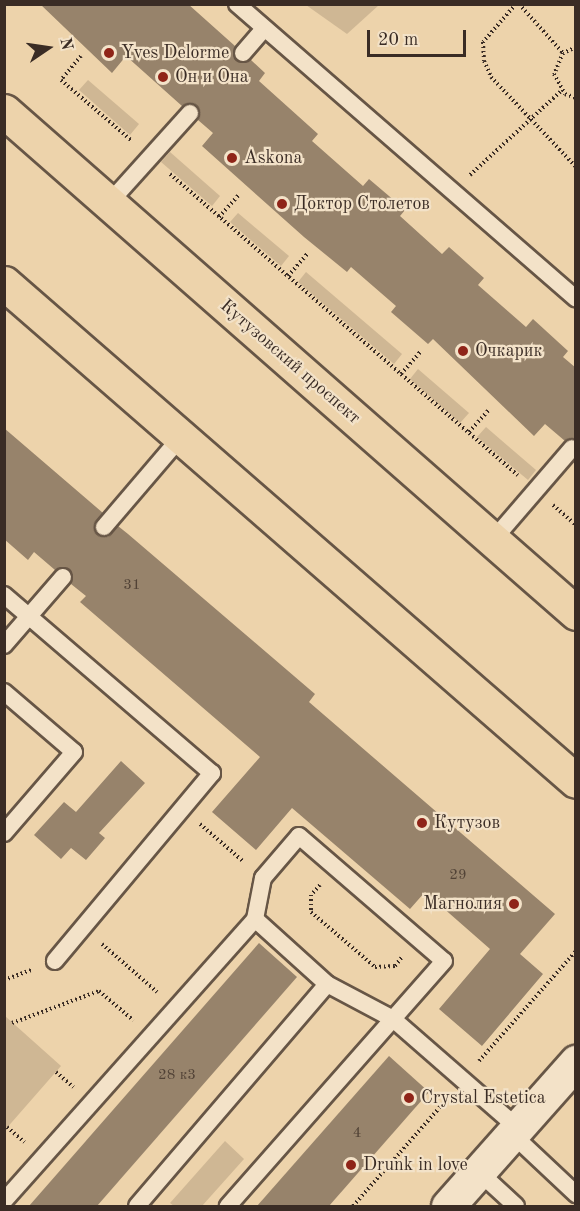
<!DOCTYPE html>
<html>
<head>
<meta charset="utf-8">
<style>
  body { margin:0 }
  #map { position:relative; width:580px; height:1211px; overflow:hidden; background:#edd3ab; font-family:"Old Standard TT",serif }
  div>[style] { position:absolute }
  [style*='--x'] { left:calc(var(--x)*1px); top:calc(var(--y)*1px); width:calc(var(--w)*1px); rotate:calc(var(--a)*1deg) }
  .green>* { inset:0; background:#cfb794 }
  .building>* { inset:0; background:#97836b }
  .path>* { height:4px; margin-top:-2px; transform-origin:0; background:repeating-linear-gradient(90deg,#3a2c25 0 1.5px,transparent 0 4.5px) }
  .roads { filter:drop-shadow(2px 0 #675646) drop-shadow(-2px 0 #675646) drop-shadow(0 2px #675646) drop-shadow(0 -2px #675646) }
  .service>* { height:16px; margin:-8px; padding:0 8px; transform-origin:8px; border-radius:8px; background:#f3e2c8 }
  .minor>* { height:33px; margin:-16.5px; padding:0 16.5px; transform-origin:16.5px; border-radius:16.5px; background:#f3e2c8 }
  .primary>* { height:33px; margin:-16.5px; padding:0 16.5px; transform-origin:16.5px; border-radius:16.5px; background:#edd3ab }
  .dots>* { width:16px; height:16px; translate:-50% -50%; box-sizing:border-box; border:3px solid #f3e2c8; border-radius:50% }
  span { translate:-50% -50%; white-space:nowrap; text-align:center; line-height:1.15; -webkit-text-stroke:4.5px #f3e2c8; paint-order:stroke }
  .number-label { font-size:15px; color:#514236 }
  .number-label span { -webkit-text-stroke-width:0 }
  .poi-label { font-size:18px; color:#3a2c25 }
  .left { translate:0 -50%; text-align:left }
  .right { translate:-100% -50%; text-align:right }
  .street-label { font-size:18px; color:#3a2c25 }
  .frame { position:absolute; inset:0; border:6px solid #3a2c25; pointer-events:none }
  .north { position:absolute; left:18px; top:18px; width:60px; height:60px; -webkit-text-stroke:4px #f3e2c8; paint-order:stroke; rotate:77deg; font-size:16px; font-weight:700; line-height:24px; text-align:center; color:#3a2c25 }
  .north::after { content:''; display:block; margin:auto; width:21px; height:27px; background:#3a2c25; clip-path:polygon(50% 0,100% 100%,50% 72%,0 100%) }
  .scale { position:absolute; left:367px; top:30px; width:99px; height:27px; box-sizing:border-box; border:3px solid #3a2c25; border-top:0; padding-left:8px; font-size:18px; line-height:21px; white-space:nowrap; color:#3a2c25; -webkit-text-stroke:4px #f3e2c8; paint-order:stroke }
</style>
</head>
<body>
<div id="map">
  <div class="green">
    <div style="clip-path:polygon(306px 5px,379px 5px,347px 34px)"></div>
    <div style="clip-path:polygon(88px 80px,139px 124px,130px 135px,79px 90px)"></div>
    <div style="clip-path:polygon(170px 152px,220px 196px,212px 206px,161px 162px)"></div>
    <div style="clip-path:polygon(238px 213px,289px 256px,281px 266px,230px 222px)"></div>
    <div style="clip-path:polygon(306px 272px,402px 354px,394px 364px,298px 282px)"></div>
    <div style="clip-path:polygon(418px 369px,469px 413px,460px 423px,410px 379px)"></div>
    <div style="clip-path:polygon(486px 427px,536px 470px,528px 480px,477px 437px)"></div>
    <div style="clip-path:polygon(5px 1016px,61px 1066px,5px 1130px)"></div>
    <div style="clip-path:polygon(225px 1141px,244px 1159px,202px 1206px,174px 1206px,170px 1203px)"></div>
  </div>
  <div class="building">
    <div style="clip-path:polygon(40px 4px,188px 4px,235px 46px,236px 60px,251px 60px,265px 73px,259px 81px,318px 134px,312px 141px,363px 186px,369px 179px,389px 196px,405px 210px,400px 216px,442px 254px,449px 247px,484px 278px,478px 285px,526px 327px,533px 319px,568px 351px,563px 357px,576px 368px,576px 438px,565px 441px,545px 424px,534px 436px,433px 339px,428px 344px,391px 312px,396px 306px,351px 267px,347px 272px,304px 237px,202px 146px,213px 133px,198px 120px,197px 105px,182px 106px,126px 56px,112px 73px)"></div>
    <div style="clip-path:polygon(4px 428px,103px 513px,94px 525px,97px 535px,108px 537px,118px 526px,128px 534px,315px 694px,309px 702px,555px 914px,520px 954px,543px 974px,482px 1046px,439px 1009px,490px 949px,425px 892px,410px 909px,292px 808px,256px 850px,212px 812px,260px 757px,80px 602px,86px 596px,71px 584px,69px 569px,55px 570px,34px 552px,28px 560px,4px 539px)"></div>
    <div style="clip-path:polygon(121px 761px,145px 783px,99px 833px,105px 838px,86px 860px,71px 848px,61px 859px,34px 835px,64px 802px,76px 812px)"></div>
    <div style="clip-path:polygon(259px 943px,297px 977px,97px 1206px,29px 1206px)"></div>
    <div style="clip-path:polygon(389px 1056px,429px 1092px,329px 1206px,257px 1206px)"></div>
  </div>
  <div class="path">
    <div style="--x:516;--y:4;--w:50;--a:131"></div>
    <div style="--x:483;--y:42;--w:19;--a:87"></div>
    <div style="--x:484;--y:61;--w:17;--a:66"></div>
    <div style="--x:491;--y:77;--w:124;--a:46.6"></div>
    <div style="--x:519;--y:4;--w:66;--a:48.1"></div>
    <div style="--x:576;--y:47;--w:14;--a:155"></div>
    <div style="--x:563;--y:53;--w:23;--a:113"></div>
    <div style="--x:554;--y:74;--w:23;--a:61"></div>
    <div style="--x:565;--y:94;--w:12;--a:20"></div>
    <div style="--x:81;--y:56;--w:31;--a:130"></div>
    <div style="--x:61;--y:80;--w:94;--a:40.7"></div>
    <div style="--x:170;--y:174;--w:460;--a:40.9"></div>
    <div style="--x:470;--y:175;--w:125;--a:-42.7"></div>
    <div style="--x:219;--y:217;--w:31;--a:-48"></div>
    <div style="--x:288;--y:276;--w:30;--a:-49"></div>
    <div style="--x:401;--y:374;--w:30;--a:-49"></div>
    <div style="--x:469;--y:432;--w:30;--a:-48"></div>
    <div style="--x:553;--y:505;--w:30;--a:41"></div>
    <div style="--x:200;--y:824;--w:58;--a:40.8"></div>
    <div style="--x:320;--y:885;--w:13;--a:132"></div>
    <div style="--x:311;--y:895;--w:17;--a:90"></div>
    <div style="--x:311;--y:912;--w:84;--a:40.7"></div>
    <div style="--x:375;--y:967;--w:20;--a:-3"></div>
    <div style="--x:395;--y:966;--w:11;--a:-52"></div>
    <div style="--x:102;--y:944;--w:73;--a:41.1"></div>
    <div style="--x:4;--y:980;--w:30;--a:-20"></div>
    <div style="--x:12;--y:1023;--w:93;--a:-20.2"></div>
    <div style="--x:99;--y:991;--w:45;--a:40.5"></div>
    <div style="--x:479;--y:1061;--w:147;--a:-48.6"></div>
    <div style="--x:56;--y:1072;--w:23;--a:41"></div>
    <div style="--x:7;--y:1127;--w:23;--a:41"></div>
    <div style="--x:353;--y:1206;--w:142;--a:-48.7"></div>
  </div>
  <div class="roads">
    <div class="service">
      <div style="--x:237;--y:4;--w:449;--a:41"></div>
      <div style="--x:243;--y:53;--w:32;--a:-49"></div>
      <div style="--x:109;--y:203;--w:121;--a:-48"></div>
      <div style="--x:104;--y:527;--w:118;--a:-49.5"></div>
      <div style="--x:493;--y:540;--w:121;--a:-49.3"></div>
      <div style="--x:4;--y:595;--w:274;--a:40.6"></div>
      <div style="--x:212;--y:773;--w:245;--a:129.9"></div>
      <div style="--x:4;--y:645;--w:90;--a:-49.1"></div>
      <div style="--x:4;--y:692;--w:92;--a:40.6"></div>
      <div style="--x:74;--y:752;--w:107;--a:130.8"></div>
      <div style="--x:255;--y:919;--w:97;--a:42.1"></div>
      <div style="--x:327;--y:984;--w:75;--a:27.9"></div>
      <div style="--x:393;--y:1019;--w:166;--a:41.1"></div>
      <div style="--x:512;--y:1134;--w:88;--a:43.2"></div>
      <div style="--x:479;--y:1172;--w:50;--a:42.6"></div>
      <div style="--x:4;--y:1201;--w:378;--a:-48.3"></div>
      <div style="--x:255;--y:919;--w:42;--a:-79"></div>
      <div style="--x:263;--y:878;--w:55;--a:-49.4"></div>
      <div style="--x:299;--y:836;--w:191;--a:40.8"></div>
      <div style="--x:444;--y:961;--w:327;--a:131.4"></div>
      <div style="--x:137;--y:1206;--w:292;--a:-49.4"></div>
    </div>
    <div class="minor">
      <div style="--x:448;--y:1206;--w:193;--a:-48.4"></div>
    </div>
    <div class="primary">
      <div style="--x:4;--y:111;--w:761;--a:41.27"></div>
      <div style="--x:4;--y:283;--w:758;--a:41.04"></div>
    </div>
  </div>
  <div class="dots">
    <div style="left:109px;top:53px;background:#8f2418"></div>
    <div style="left:163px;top:77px;background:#8f2418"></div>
    <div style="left:232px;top:158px;background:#8f2418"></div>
    <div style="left:282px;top:204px;background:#8f2418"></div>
    <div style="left:463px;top:351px;background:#8f2418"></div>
    <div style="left:422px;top:823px;background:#8f2418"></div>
    <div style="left:514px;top:904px;background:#8f2418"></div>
    <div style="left:409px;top:1098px;background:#8f2418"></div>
    <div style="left:351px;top:1165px;background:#8f2418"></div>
  </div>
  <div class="number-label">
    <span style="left:132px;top:586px">31</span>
    <span style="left:458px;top:876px">29</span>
    <span style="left:177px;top:1076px">28 к3</span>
    <span style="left:357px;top:1134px">4</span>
  </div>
  <div class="poi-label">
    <span class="left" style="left:121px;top:53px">Yves Delorme</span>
    <span class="left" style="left:175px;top:77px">Он и Она</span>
    <span class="left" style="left:244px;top:158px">Askona</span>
    <span class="left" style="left:294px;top:204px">Доктор Столетов</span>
    <span class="left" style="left:475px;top:351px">Очкарик</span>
    <span class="left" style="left:434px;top:823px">Кутузов</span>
    <span class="right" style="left:502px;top:904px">Магнолия</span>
    <span class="left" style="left:421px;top:1098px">Crystal Estetica</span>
    <span class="left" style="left:363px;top:1165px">Drunk in love</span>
  </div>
  <div class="street-label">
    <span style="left:290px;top:362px;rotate:41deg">Кутузовский проспект</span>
  </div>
  <div class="frame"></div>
  <div class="north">N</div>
  <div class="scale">20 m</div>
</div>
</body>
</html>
